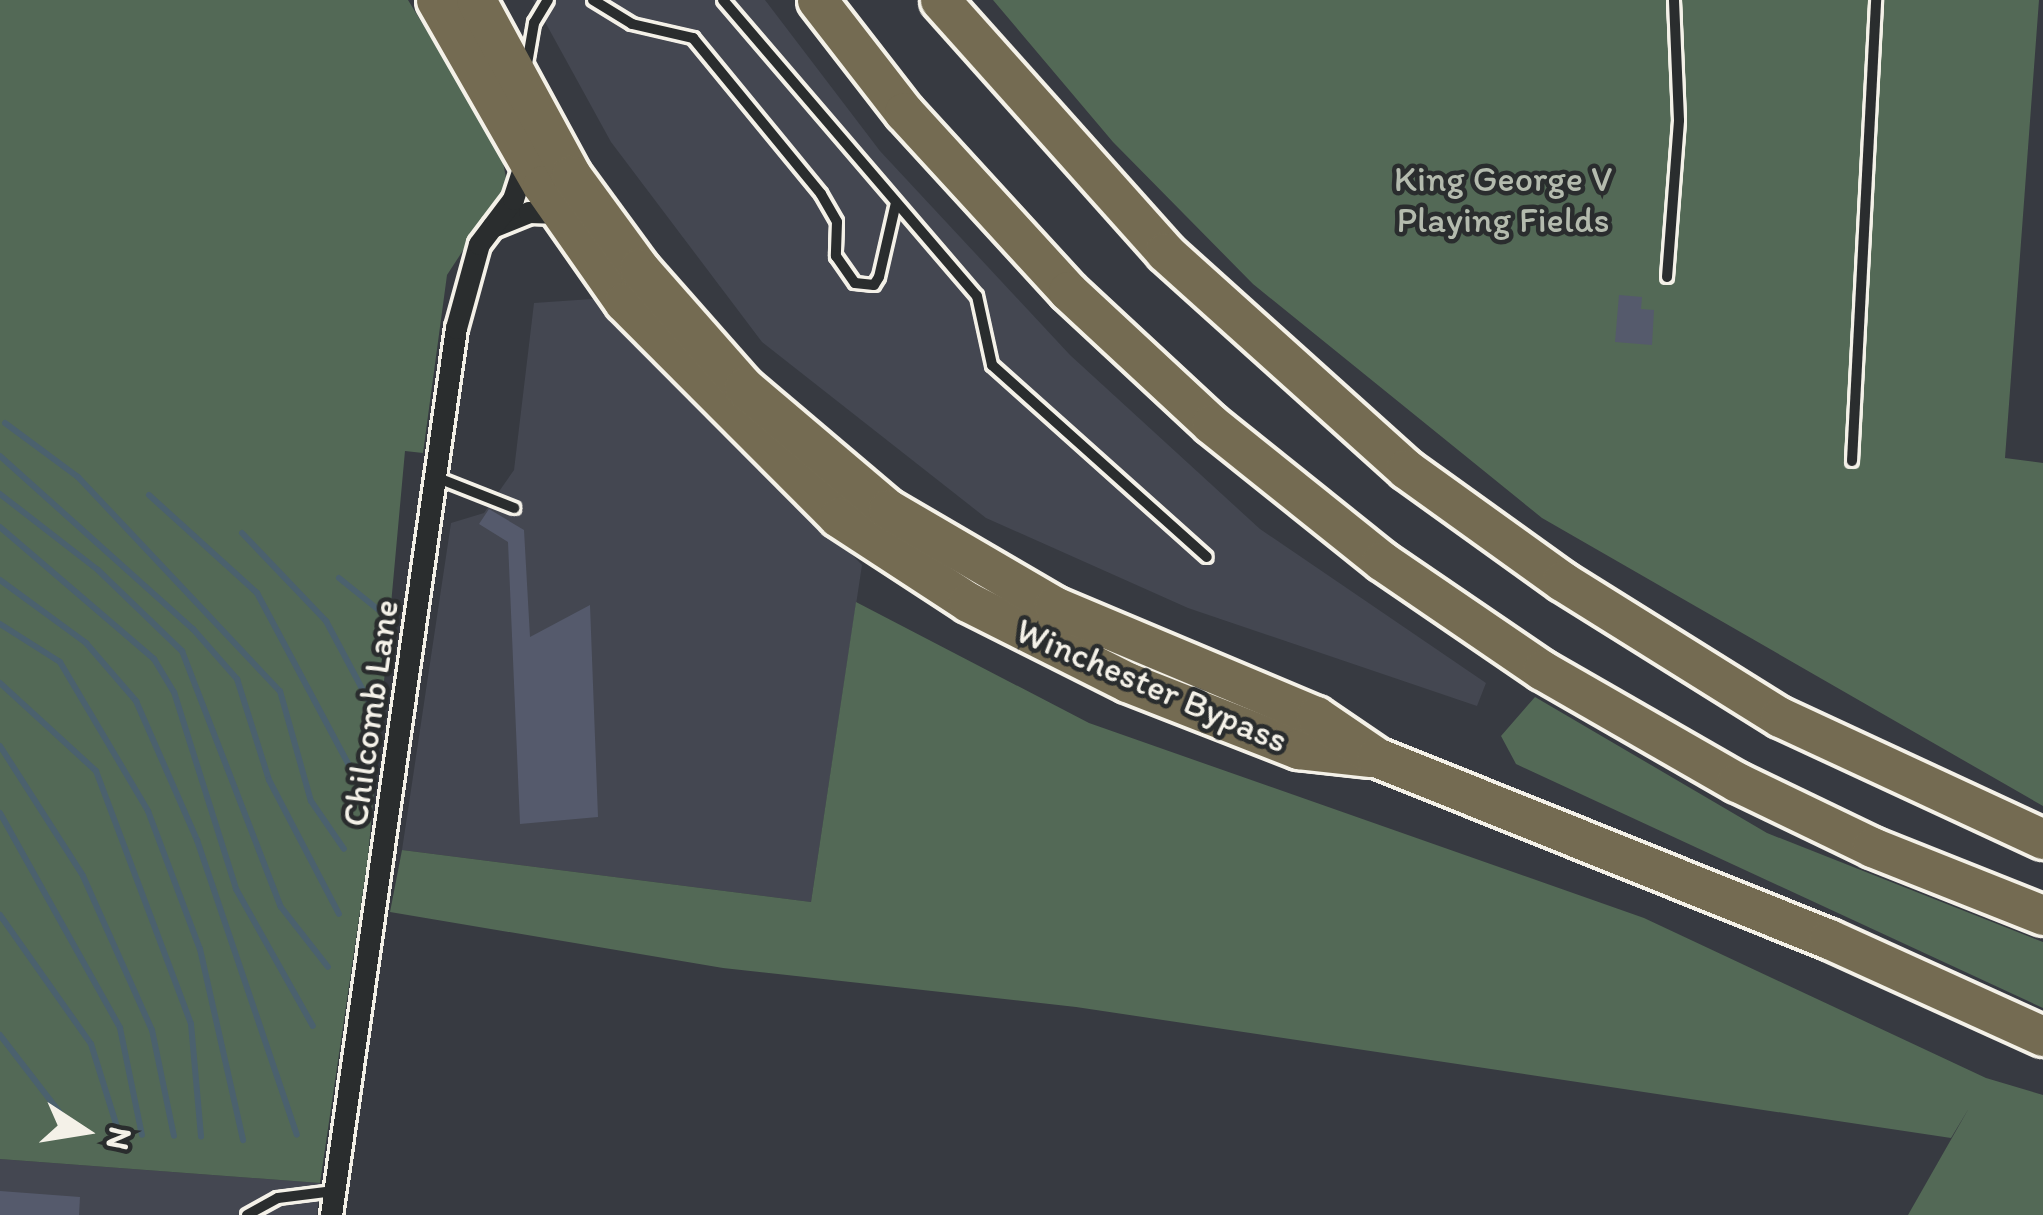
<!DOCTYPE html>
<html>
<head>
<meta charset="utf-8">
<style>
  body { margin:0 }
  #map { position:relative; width:2043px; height:1215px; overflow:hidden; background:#373a41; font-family:Itim,sans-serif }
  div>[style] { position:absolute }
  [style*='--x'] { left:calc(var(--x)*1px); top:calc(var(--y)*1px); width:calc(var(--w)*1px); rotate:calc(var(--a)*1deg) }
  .built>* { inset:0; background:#444751 }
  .green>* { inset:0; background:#536956 }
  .stream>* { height:6px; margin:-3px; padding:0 3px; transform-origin:3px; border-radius:3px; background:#4b616e }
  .building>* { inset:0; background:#555a6c }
  .roads { filter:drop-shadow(3px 0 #f4f1e8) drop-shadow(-3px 0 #f4f1e8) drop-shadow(0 3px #f4f1e8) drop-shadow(0 -3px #f4f1e8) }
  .lane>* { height:10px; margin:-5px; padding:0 5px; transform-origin:5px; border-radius:5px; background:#2a2d2e }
  .street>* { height:21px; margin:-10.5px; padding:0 10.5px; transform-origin:10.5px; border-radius:10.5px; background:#2a2d2e }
  .highway>* { height:39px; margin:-19.5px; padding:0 19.5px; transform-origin:19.5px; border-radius:19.5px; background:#746b52 }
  span { translate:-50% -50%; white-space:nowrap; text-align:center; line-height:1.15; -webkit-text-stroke:9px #2a2d2e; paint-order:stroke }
  .park-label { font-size:36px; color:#b4bbae }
  .street-label { font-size:36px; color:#f4f1e8 }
  .north { position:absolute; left:24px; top:1071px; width:120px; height:120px; -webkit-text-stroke:9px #2a2d2e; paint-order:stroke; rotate:102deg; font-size:33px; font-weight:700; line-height:48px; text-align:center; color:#f4f1e8 }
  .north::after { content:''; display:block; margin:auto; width:42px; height:54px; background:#f4f1e8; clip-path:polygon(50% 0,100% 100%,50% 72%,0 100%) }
</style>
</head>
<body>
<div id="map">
  <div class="built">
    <div style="clip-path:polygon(533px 0,765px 0,880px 151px,1070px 355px,1260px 529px,1486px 683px,1477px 706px,1188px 608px,986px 518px,762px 342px,611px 142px)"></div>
    <div style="clip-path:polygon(606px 298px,862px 565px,811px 902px,402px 850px,451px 523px,484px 513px,514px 470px,534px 303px)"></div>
    <div style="clip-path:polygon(0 1159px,320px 1183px,317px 1215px,0 1215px)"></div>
  </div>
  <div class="green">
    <div style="clip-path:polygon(0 0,408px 0,501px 152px,507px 183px,447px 275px,423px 453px,405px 451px,368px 857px,320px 1183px,0 1159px)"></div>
    <div style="clip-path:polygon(993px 0,2039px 0,2005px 458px,2043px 463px,2043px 806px,1542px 518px,1253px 284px,1113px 142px)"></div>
    <div style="clip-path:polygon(856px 602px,1089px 723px,1644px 918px,1986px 1078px,2043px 1095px,2043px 1215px,1908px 1215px,1969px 1108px,1951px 1138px,1076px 1007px,723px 968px,390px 912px,402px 850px,811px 902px)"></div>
    <div style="clip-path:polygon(1535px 697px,1767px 833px,2043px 942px,2043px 1008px,1516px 764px,1501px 736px)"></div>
  </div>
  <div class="stream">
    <div style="--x:5;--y:423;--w:91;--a:36.5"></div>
    <div style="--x:78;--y:477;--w:294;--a:46.7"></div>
    <div style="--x:280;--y:691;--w:114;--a:74.3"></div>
    <div style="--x:311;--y:801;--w:58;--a:55.5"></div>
    <div style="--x:0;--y:456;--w:259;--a:41.9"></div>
    <div style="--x:193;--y:629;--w:67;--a:48.7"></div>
    <div style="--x:237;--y:679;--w:106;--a:72.4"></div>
    <div style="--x:269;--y:780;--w:151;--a:62.4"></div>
    <div style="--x:0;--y:494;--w:124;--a:37.8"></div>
    <div style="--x:98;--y:570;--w:117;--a:44"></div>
    <div style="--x:182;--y:651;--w:274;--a:68.9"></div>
    <div style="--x:281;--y:907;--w:76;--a:51.9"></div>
    <div style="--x:149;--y:495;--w:146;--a:42.2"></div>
    <div style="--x:257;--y:593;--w:206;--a:61.9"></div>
    <div style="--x:0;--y:527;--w:203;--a:40.6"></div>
    <div style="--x:154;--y:659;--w:39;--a:59"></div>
    <div style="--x:174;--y:692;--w:207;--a:72.5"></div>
    <div style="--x:236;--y:889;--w:157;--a:60.7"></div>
    <div style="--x:242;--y:533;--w:122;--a:46.3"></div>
    <div style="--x:326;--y:621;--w:100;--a:61.9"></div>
    <div style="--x:339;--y:578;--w:59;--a:38.8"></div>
    <div style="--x:0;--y:580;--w:107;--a:36.2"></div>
    <div style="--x:86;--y:643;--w:77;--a:49.2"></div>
    <div style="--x:136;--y:701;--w:152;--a:66.3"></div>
    <div style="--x:197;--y:840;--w:311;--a:71.3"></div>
    <div style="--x:0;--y:624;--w:71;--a:32.3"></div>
    <div style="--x:60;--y:662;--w:173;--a:59.4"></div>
    <div style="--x:148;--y:811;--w:147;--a:69.4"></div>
    <div style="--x:200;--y:949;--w:196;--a:77.3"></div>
    <div style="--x:0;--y:683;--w:130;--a:42.5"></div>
    <div style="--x:96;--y:771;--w:270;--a:69.4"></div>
    <div style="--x:191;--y:1024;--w:113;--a:84.9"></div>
    <div style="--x:0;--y:746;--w:154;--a:57.4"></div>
    <div style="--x:83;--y:876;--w:169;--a:65.9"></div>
    <div style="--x:152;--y:1030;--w:108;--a:78.3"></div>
    <div style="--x:0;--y:813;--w:246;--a:60.8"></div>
    <div style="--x:120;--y:1028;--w:109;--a:78.4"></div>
    <div style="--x:0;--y:915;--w:158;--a:54.8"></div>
    <div style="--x:91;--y:1044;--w:87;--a:72.6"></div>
    <div style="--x:0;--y:1035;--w:105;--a:52.4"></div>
  </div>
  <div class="building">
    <div style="clip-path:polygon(1619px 295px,1642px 297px,1641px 309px,1654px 310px,1652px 345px,1615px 342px)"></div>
    <div style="clip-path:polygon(489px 509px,524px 530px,530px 637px,590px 605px,598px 817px,520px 824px,508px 542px,479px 524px)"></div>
    <div style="clip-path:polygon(0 1191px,80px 1197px,79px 1215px,0 1215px)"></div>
  </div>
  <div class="roads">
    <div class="lane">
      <div style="--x:593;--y:0;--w:46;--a:31.6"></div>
      <div style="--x:632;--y:24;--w:63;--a:12.9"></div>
      <div style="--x:693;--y:38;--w:202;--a:50.6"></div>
      <div style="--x:821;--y:194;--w:32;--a:60"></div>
      <div style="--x:837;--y:222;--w:34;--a:92"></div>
      <div style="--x:836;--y:256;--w:33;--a:55"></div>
      <div style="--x:855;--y:283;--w:19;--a:6"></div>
      <div style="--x:874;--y:285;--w:9;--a:-58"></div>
      <div style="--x:879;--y:277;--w:76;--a:-77.1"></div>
      <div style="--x:723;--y:0;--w:390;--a:49.4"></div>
      <div style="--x:977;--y:296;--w:71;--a:77.7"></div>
      <div style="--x:992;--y:365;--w:288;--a:41.8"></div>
      <div style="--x:527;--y:64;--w:42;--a:-80.3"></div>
      <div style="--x:534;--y:23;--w:27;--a:-59"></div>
      <div style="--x:1667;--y:277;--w:157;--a:-85.6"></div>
      <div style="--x:1679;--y:120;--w:120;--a:-92.4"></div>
      <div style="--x:1852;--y:461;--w:462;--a:-87"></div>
      <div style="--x:438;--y:478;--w:82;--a:21.5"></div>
      <div style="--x:247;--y:1215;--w:35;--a:-29"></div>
      <div style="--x:278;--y:1198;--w:56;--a:-7.1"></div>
    </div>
    <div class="street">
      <div style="--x:492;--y:227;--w:40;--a:-22"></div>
      <div style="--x:529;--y:212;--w:31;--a:2"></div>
      <div style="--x:331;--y:1215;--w:896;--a:-81.98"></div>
      <div style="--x:456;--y:328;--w:87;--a:-74.7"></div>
      <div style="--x:479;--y:244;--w:56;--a:-52.9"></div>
      <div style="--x:513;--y:199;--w:40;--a:-72"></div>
    </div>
    <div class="highway">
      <div style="--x:436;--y:0;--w:213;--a:60.2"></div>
      <div style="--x:542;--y:185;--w:143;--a:55"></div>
      <div style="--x:624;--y:302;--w:303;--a:45.1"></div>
      <div style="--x:838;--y:517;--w:155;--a:33.2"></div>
      <div style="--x:968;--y:602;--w:178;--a:26.7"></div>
      <div style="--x:1127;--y:682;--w:184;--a:21.4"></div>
      <div style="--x:1298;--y:749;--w:73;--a:6.3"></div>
      <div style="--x:476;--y:0;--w:199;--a:61.5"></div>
      <div style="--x:571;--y:175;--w:115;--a:53.8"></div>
      <div style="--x:639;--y:268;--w:159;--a:48.6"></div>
      <div style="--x:744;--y:387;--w:189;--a:40.3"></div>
      <div style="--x:888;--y:509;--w:192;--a:30.3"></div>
      <div style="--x:1054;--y:606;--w:284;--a:22.8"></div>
      <div style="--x:1316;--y:716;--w:73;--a:34.3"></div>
      <div style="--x:1376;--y:757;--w:488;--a:21.9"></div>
      <div style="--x:1829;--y:939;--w:235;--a:24.4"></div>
      <div style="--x:817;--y:0;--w:142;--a:52.2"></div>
      <div style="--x:904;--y:112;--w:243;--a:47.5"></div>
      <div style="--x:1068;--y:291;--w:195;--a:42.9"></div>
      <div style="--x:1211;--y:424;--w:219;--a:38.7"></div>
      <div style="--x:1382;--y:561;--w:194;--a:34.3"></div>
      <div style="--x:1542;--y:670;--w:225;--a:29.9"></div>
      <div style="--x:1737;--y:782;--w:150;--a:25.7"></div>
      <div style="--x:1872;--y:847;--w:184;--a:21.7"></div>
      <div style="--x:940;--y:0;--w:338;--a:48.2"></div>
      <div style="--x:1165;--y:252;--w:324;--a:42"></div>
      <div style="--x:1406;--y:469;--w:192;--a:35.7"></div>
      <div style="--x:1562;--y:581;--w:257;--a:32"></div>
      <div style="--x:1780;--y:717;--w:290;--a:24.9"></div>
    </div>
  </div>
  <div class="park-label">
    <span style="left:1503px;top:199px">King George V<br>Playing Fields</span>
  </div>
  <div class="street-label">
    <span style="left:1152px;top:685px;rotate:23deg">Winchester Bypass</span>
    <span style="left:370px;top:713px;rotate:-82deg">Chilcomb Lane</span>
  </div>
  <div class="north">N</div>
</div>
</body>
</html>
